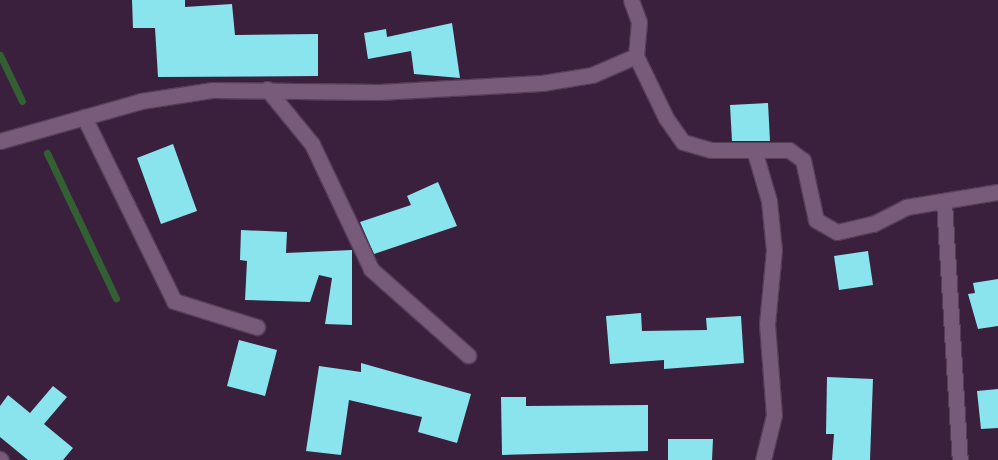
<!DOCTYPE html>
<html>
<head>
<meta charset="utf-8">
<style>
  body { margin:0 }
  #map { position:relative; width:998px; height:460px; overflow:hidden; background:#3a203c; font-family:Inter,sans-serif }
  div>[style] { position:absolute }
  [style*='--x'] { left:calc(var(--x)*1px); top:calc(var(--y)*1px); width:calc(var(--w)*1px); rotate:calc(var(--a)*1deg) }
  .stream>* { height:7px; margin:-3.5px; padding:0 3.5px; transform-origin:3.5px; border-radius:3.5px; background:#326033 }
  .building>* { inset:0; background:#8ae4ee }
  .roads { filter:drop-shadow(1px 0 #563e57) drop-shadow(-1px 0 #563e57) drop-shadow(0 1px #563e57) drop-shadow(0 -1px #563e57) }
  .street>* { height:15px; margin:-7.5px; padding:0 7.5px; transform-origin:7.5px; border-radius:7.5px; background:#785a7a }
  span { translate:-50% -50%; white-space:nowrap; text-align:center; line-height:1.15; -webkit-text-stroke:5px #301632; paint-order:stroke }
</style>
</head>
<body>
<div id="map">
  <div class="stream">
    <div style="--x:0;--y:55;--w:51;--a:64.4"></div>
    <div style="--x:47;--y:153;--w:161;--a:64.6"></div>
  </div>
  <div class="building">
    <div style="clip-path:polygon(132px 0,185px 0,185px 7px,232px 4px,235px 35px,318px 34px,318px 76px,158px 77px,155px 28px,133px 28px)"></div>
    <div style="clip-path:polygon(452px 23px,460px 78px,414px 74px,411px 51px,368px 59px,364px 33px,386px 29px,387px 37px)"></div>
    <div style="clip-path:polygon(768px 103px,770px 141px,732px 141px,730px 105px)"></div>
    <div style="clip-path:polygon(173px 144px,197px 211px,161px 224px,137px 158px)"></div>
    <div style="clip-path:polygon(438px 182px,457px 226px,374px 254px,360px 222px,411px 205px,407px 196px)"></div>
    <div style="clip-path:polygon(241px 230px,287px 232px,286px 253px,352px 250px,352px 325px,325px 324px,332px 278px,319px 275px,310px 302px,245px 300px,247px 261px,240px 260px)"></div>
    <div style="clip-path:polygon(868px 251px,873px 285px,839px 290px,834px 256px)"></div>
    <div style="clip-path:polygon(998px 279px,998px 326px,978px 329px,968px 294px,975px 293px,973px 283px)"></div>
    <div style="clip-path:polygon(641px 313px,642px 331px,707px 330px,706px 318px,741px 316px,744px 363px,664px 369px,664px 360px,610px 364px,606px 316px)"></div>
    <div style="clip-path:polygon(239px 340px,277px 350px,265px 396px,227px 386px)"></div>
    <div style="clip-path:polygon(361px 363px,471px 394px,457px 443px,418px 432px,422px 417px,349px 400px,341px 455px,306px 451px,319px 366px,361px 372px)"></div>
    <div style="clip-path:polygon(827px 377px,873px 379px,870px 460px,832px 460px,834px 434px,826px 434px)"></div>
    <div style="clip-path:polygon(53px 386px,67px 397px,44px 424px,73px 448px,63px 460px,28px 460px,0 437px,0 406px,8px 395px,30px 413px)"></div>
    <div style="clip-path:polygon(998px 389px,998px 428px,981px 429px,977px 391px)"></div>
    <div style="clip-path:polygon(501px 397px,526px 397px,526px 406px,648px 405px,648px 451px,502px 455px)"></div>
    <div style="clip-path:polygon(668px 439px,713px 439px,712px 460px,668px 460px)"></div>
  </div>
  <div class="roads">
    <div class="street">
      <div style="--x:631;--y:0;--w:23;--a:70"></div>
      <div style="--x:639;--y:22;--w:34;--a:95"></div>
      <div style="--x:267;--y:89;--w:71;--a:50.7"></div>
      <div style="--x:312;--y:144;--w:138;--a:64.7"></div>
      <div style="--x:371;--y:269;--w:130;--a:41.6"></div>
      <div style="--x:84;--y:117;--w:205;--a:63.9"></div>
      <div style="--x:174;--y:301;--w:87;--a:17.4"></div>
      <div style="--x:0;--y:141;--w:147;--a:-15.8"></div>
      <div style="--x:141;--y:101;--w:73;--a:-8.7"></div>
      <div style="--x:213;--y:90;--w:166;--a:0.7"></div>
      <div style="--x:379;--y:92;--w:163;--a:-3.2"></div>
      <div style="--x:542;--y:83;--w:51;--a:-9.1"></div>
      <div style="--x:592;--y:75;--w:48;--a:-23.4"></div>
      <div style="--x:636;--y:56;--w:69;--a:64.2"></div>
      <div style="--x:666;--y:118;--w:29;--a:55"></div>
      <div style="--x:683;--y:142;--w:29;--a:16"></div>
      <div style="--x:711;--y:150;--w:78;--a:0"></div>
      <div style="--x:789;--y:150;--w:17;--a:36"></div>
      <div style="--x:803;--y:160;--w:61;--a:77.8"></div>
      <div style="--x:816;--y:220;--w:24;--a:30"></div>
      <div style="--x:837;--y:232;--w:37;--a:-13"></div>
      <div style="--x:873;--y:224;--w:37;--a:-27"></div>
      <div style="--x:906;--y:207;--w:93;--a:-9.3"></div>
      <div style="--x:755;--y:153;--w:50;--a:73.7"></div>
      <div style="--x:769;--y:201;--w:49;--a:84.2"></div>
      <div style="--x:774;--y:250;--w:74;--a:95.4"></div>
      <div style="--x:767;--y:324;--w:91;--a:85.6"></div>
      <div style="--x:774;--y:415;--w:46;--a:103.7"></div>
      <div style="--x:944;--y:202;--w:258;--a:86.5"></div>
      <div style="--x:0;--y:459;--w:1;--a:45"></div>
    </div>
  </div>
</div>
</body>
</html>
